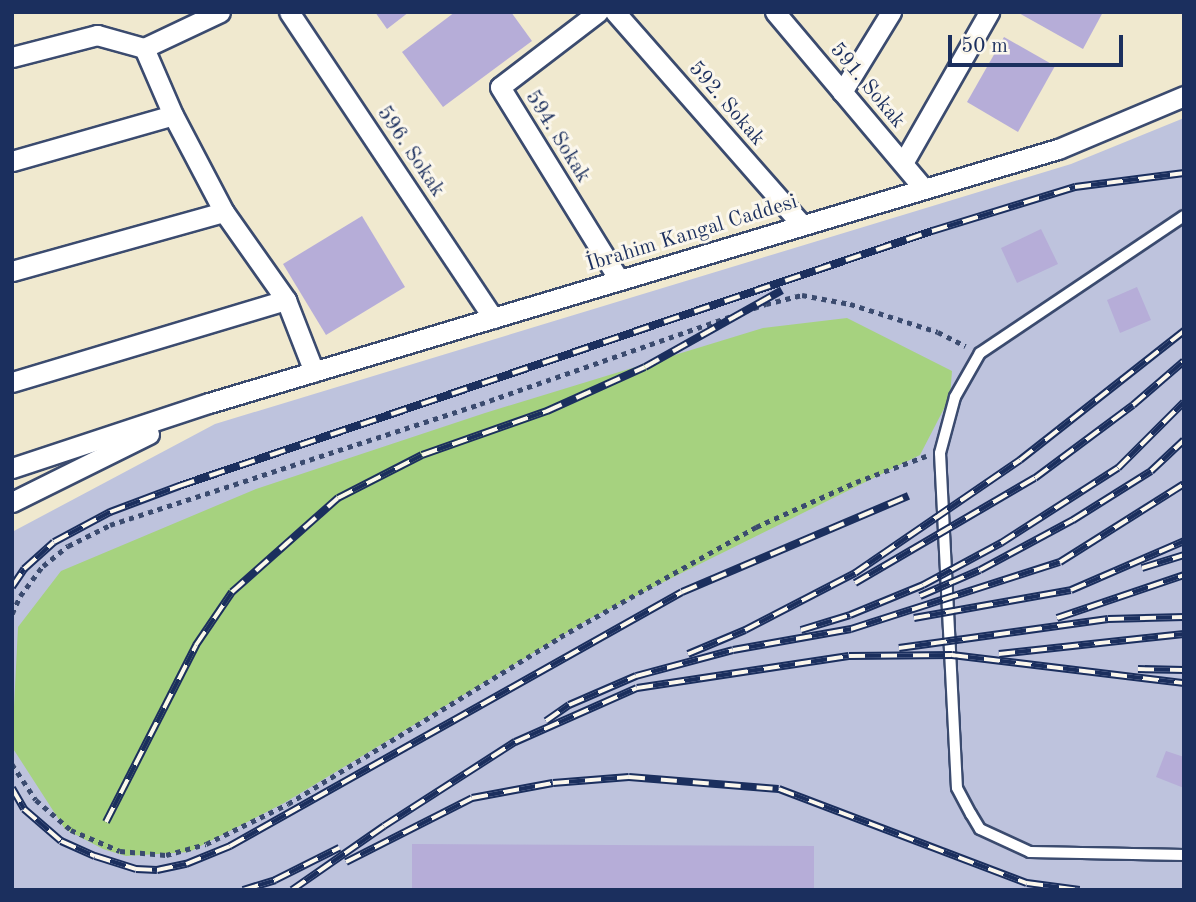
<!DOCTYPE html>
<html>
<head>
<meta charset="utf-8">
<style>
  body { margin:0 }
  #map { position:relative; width:1196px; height:902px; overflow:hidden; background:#f0e9cf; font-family:"Old Standard TT",serif }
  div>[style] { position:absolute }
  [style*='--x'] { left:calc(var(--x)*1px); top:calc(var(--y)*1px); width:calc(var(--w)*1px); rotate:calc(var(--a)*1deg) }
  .industrial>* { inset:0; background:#bec3dd }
  .green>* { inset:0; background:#a6d27f }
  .building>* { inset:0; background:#b6add8 }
  .path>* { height:4.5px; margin-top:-2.25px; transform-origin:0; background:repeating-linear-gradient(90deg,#3b4b6f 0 5px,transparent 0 10px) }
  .roads { filter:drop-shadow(2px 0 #3b4b6f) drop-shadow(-2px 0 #3b4b6f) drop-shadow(0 2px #3b4b6f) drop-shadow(0 -2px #3b4b6f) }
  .service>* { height:10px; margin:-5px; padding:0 5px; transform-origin:5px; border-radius:5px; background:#fff }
  .minor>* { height:19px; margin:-9.5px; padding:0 9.5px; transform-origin:9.5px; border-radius:9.5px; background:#fff }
  .rail>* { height:8px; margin-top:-4px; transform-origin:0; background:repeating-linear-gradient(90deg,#fbf7ec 0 16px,#1b2f5e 0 32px); box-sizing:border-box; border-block:2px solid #1b2f5e }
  span { translate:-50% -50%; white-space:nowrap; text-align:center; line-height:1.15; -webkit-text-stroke:6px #fbf7ec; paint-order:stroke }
  .street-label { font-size:21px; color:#1b2f5e }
  .frame { position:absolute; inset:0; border:14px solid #1b2f5e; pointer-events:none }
  .scale { position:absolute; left:948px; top:35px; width:175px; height:32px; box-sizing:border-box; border:4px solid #1b2f5e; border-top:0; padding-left:9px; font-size:21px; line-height:24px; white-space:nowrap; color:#1b2f5e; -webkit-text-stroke:5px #fbf7ec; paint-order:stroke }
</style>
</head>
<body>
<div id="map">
  <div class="industrial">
    <div style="clip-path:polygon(1184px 118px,1184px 890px,12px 890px,12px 532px,215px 424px,1071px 164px)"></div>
  </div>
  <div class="green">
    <div style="clip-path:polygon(847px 318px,952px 371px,950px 397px,920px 455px,593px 617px,284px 803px,189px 852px,126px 856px,103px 849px,65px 829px,12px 747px,18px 627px,61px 571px,256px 489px,485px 413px,763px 328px)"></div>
  </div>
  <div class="building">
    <div style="clip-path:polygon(375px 12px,409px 12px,387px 29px)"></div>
    <div style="clip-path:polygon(455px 12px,511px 12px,532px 41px,443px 107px,402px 52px)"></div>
    <div style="clip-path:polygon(1017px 12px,1103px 12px,1083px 49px)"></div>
    <div style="clip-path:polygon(1004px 37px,1055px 66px,1018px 132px,967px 102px)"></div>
    <div style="clip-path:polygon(362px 216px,405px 287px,326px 335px,283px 264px)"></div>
    <div style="clip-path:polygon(1041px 229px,1058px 264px,1017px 283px,1001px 248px)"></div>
    <div style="clip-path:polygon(1137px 287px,1151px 320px,1120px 333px,1107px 300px)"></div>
    <div style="clip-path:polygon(1166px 751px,1184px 757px,1184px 788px,1156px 777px)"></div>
    <div style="clip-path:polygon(412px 844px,814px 846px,814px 890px,412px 890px)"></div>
  </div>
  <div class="path">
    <div style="--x:12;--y:614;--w:20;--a:-66"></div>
    <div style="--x:20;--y:596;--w:38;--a:-53"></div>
    <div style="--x:43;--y:566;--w:32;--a:-39"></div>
    <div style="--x:68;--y:546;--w:47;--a:-26.6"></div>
    <div style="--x:110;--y:525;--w:389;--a:-18.1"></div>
    <div style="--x:480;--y:404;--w:303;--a:-19.3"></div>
    <div style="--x:766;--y:304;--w:37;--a:-14"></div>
    <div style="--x:802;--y:295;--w:49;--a:10.6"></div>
    <div style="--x:850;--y:304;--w:92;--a:17.7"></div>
    <div style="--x:938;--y:332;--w:31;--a:27"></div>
    <div style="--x:12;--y:764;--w:43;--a:56.3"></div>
    <div style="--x:36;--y:800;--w:46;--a:40.6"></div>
    <div style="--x:71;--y:830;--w:53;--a:23.2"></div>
    <div style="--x:120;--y:851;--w:46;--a:5"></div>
    <div style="--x:166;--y:855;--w:41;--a:-15.4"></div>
    <div style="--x:206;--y:844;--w:91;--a:-26"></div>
    <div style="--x:288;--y:804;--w:319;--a:-31.5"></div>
    <div style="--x:560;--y:637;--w:225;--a:-29.3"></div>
    <div style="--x:756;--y:527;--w:110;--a:-24.2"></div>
    <div style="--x:856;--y:482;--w:75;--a:-20.4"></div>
  </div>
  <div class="roads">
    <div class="service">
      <div style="--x:1184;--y:216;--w:246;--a:146.1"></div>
      <div style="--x:980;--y:353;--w:51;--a:119.6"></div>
      <div style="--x:955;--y:397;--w:58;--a:105"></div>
      <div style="--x:940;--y:453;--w:335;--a:87.1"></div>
      <div style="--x:957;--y:788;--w:30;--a:62"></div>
      <div style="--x:971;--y:814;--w:17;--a:59"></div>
      <div style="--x:980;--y:829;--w:55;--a:24.7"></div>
      <div style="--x:1030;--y:852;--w:154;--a:1.1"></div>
    </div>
    <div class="minor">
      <div style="--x:289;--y:12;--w:368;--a:56.3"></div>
      <div style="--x:598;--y:12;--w:123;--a:142.6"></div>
      <div style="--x:500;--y:87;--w:227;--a:58.3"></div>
      <div style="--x:615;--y:12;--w:283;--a:48.7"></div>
      <div style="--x:775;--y:12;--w:231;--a:49.9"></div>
      <div style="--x:144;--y:48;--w:73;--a:66.6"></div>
      <div style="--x:173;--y:115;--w:110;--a:62.3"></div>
      <div style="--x:224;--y:212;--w:108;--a:54.8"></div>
      <div style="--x:286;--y:300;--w:77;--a:68.7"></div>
      <div style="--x:12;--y:57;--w:88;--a:-14.5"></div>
      <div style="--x:97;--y:35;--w:49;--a:15.5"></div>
      <div style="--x:144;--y:48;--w:84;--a:-25.3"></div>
      <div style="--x:842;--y:92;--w:94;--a:-58.5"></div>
      <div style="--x:12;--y:161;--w:167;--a:-15.9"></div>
      <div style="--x:903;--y:163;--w:174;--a:-60.3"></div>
      <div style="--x:12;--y:271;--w:220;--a:-15.6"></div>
      <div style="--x:12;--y:382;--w:286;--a:-16.7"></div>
      <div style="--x:12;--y:468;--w:207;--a:-18.3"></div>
      <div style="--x:209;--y:403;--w:886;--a:-16.66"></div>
      <div style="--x:1058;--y:149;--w:137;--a:-22.8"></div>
      <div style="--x:12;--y:502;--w:153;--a:-26.4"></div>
    </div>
  </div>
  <div class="rail">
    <div style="--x:1142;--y:568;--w:44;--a:-17.2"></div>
    <div style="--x:855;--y:583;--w:208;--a:-30.3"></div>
    <div style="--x:1035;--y:478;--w:122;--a:-36.7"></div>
    <div style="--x:1133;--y:405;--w:67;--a:-40.8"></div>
    <div style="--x:12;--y:587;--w:22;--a:-56"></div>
    <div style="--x:24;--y:569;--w:40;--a:-42"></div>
    <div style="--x:54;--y:542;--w:64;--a:-28.2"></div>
    <div style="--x:110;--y:512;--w:74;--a:-20.6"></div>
    <div style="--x:179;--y:486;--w:795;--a:-18.71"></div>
    <div style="--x:932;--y:231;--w:150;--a:-17.1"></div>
    <div style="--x:1075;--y:187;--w:110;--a:-7.3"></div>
    <div style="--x:920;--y:596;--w:65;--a:-23.4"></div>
    <div style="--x:980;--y:570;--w:106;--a:-28.3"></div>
    <div style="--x:1073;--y:520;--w:92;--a:-32.1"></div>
    <div style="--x:1151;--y:471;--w:45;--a:-43.2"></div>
    <div style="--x:914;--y:618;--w:159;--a:-10.1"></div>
    <div style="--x:1071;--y:590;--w:123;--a:-23.4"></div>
    <div style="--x:1057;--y:618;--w:134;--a:-18.7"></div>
    <div style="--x:801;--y:630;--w:51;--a:-17"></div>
    <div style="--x:850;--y:615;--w:79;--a:-22.3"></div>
    <div style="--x:923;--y:585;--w:89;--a:-28.3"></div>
    <div style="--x:1001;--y:543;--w:139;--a:-32.7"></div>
    <div style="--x:1118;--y:468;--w:93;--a:-45"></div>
    <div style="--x:899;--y:648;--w:211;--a:-7.9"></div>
    <div style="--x:1108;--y:619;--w:76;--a:-1.5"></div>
    <div style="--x:688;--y:654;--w:62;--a:-22.8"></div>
    <div style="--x:745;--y:630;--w:124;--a:-27.4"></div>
    <div style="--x:855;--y:573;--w:200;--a:-34.4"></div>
    <div style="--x:1020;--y:460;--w:209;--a:-38.2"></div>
    <div style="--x:999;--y:654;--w:186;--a:-6.2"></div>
    <div style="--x:1138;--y:669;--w:46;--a:1.2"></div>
    <div style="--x:546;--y:721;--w:28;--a:-35"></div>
    <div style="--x:569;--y:705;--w:73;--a:-23.4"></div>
    <div style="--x:636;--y:676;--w:100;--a:-15"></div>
    <div style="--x:733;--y:650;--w:120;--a:-10.1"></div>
    <div style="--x:851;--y:629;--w:219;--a:-17.8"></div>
    <div style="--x:1060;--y:562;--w:146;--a:-32.2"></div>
    <div style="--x:12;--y:788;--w:24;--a:60"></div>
    <div style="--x:24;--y:809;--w:49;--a:40.9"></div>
    <div style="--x:61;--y:841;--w:37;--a:24"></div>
    <div style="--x:95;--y:856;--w:43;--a:17.6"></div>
    <div style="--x:136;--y:869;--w:21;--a:3"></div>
    <div style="--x:157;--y:870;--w:30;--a:-12"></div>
    <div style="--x:186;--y:864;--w:48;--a:-22.2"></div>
    <div style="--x:230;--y:846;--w:518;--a:-29.33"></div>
    <div style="--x:682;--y:592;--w:246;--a:-23"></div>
    <div style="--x:106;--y:822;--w:199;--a:-63"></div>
    <div style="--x:196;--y:645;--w:64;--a:-55.8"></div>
    <div style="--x:232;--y:592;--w:142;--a:-41.6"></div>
    <div style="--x:338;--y:498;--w:94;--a:-27.1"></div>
    <div style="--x:422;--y:455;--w:133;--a:-19.4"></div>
    <div style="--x:547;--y:411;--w:107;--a:-24.2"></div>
    <div style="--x:645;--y:367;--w:157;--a:-29.3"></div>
    <div style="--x:346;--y:862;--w:141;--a:-26.9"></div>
    <div style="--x:472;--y:798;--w:82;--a:-10.5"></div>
    <div style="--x:553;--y:783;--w:76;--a:-4.5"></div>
    <div style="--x:629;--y:777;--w:150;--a:4.6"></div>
    <div style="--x:779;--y:789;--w:265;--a:20.8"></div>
    <div style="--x:1027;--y:883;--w:53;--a:7.5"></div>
    <div style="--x:243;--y:890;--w:34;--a:-17"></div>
    <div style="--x:275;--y:880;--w:72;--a:-26.6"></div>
    <div style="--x:292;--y:890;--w:112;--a:-34.8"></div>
    <div style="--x:384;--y:826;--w:156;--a:-32.7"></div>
    <div style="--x:515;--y:742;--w:133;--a:-23.9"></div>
    <div style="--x:637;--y:688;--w:214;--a:-8.6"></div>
    <div style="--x:849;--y:656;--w:103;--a:-0.6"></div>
    <div style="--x:952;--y:655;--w:234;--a:6.9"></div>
  </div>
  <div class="street-label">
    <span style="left:867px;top:86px;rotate:50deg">591. Sokak</span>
    <span style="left:726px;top:104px;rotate:49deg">592. Sokak</span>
    <span style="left:557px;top:137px;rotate:58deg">594. Sokak</span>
    <span style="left:410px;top:152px;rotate:56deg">596. Sokak</span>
    <span style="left:692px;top:234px;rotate:-17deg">İbrahim Kangal Caddesi</span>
  </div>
  <div class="frame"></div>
  <div class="scale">50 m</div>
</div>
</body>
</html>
